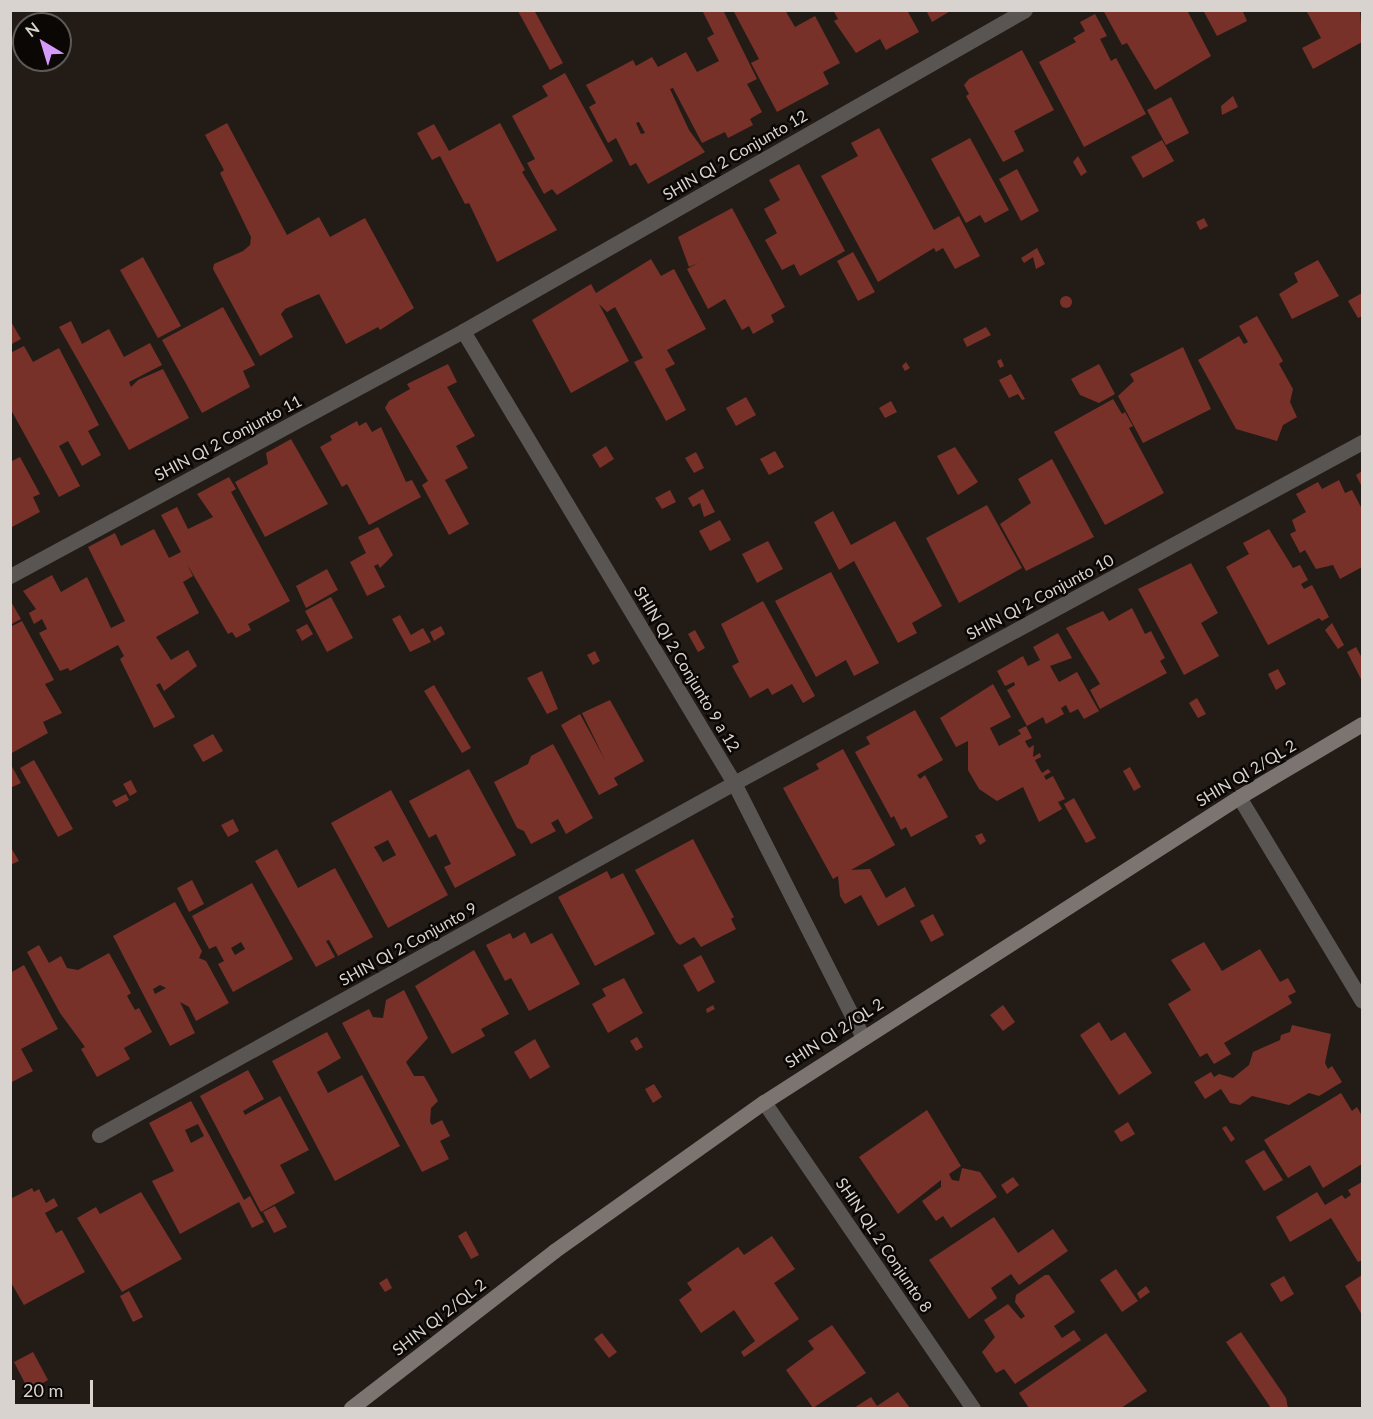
<!DOCTYPE html>
<html>
<head>
<meta charset="utf-8">
<style>
  body { margin:0 }
  #map { position:relative; width:1373px; height:1419px; overflow:hidden; background:#231c16; font-family:Lato,sans-serif }
  div>[style] { position:absolute }
  [style*='--x'] { left:calc(var(--x)*1px); top:calc(var(--y)*1px); width:calc(var(--w)*1px); rotate:calc(var(--a)*1deg) }
  .building>* { inset:0; background:#773129 }
  .round { border-radius:50% }
  .street>* { height:15px; margin:-7.5px; padding:0 7.5px; transform-origin:7.5px; border-radius:7.5px; background:#595552 }
  .secondary>* { height:15px; margin:-7.5px; padding:0 7.5px; transform-origin:7.5px; border-radius:7.5px; background:#7b7470 }
  span { translate:-50% -50%; white-space:nowrap; text-align:center; line-height:1.15; -webkit-text-stroke:5px #0a0705; paint-order:stroke }
  .street-label { font-size:16px; color:#d8d3cf }
  .frame { position:absolute; inset:0; border:12px solid #d8d3cf; pointer-events:none }
  .north { position:absolute; left:12px; top:12px; width:60px; height:60px; box-sizing:border-box; background:#0a0705; border:2px solid #5c5956; border-radius:50%; rotate:322deg; font-size:16px; font-weight:700; line-height:24px; text-align:center; color:#d8d3cf }
  .north::after { content:''; display:block; margin:auto; width:21px; height:27px; background:#d59bfa; clip-path:polygon(50% 0,100% 100%,50% 72%,0 100%) }
  .scale { position:absolute; left:12px; top:1380px; width:81px; height:27px; box-sizing:border-box; border:3px solid #d8d3cf; border-top:0; padding-left:8px; font-size:18px; line-height:21px; white-space:nowrap; color:#d8d3cf; -webkit-text-stroke:4px #0a0705; paint-order:stroke }
</style>
</head>
<body>
<div id="map">
  <div class="building">
    <div style="clip-path:polygon(534px 10px,563px 63px,550px 70px,518px 11px)"></div>
    <div style="clip-path:polygon(evenodd,702px 10px,723px 10px,757px 79px,747px 84px,762px 112px,750px 119px,753px 125px,728px 138px,725px 132px,702px 143px,673px 88px,670px 89px,689px 130px,705px 152px,648px 184px,636px 163px,630px 166px,616px 138px,608px 143px,589px 107px,596px 103px,586px 85px,633px 60px,636px 66px,652px 57px,658px 67px,686px 52px,697px 72px,719px 61px,707px 38px,714px 34px,702px 10px,639px 122px,645px 133px,641px 134px,636px 123px,639px 122px)"></div>
    <div style="clip-path:polygon(733px 10px,785px 10px,795px 27px,815px 16px,840px 63px,823px 72px,829px 84px,777px 112px,751px 63px,759px 59px)"></div>
    <div style="clip-path:polygon(833px 10px,907px 10px,919px 32px,886px 50px,880px 39px,856px 53px,834px 21px,838px 19px)"></div>
    <div style="clip-path:polygon(926px 10px,952px 10px,932px 22px)"></div>
    <div style="clip-path:polygon(1103px 10px,1187px 10px,1211px 56px,1155px 90px,1127px 43px,1122px 45px)"></div>
    <div style="clip-path:polygon(1203px 10px,1246px 10px,1243px 12px,1247px 21px,1217px 36px)"></div>
    <div style="clip-path:polygon(1306px 10px,1360px 10px,1362px 42px,1313px 69px,1302px 48px,1321px 38px)"></div>
    <div style="clip-path:polygon(1095px 14px,1107px 36px,1100px 39px,1111px 61px,1116px 58px,1146px 114px,1084px 147px,1039px 62px,1076px 42px,1073px 38px,1085px 31px,1080px 22px)"></div>
    <div style="clip-path:polygon(1022px 50px,1054px 110px,1014px 131px,1024px 151px,1003px 162px,966px 96px,969px 94px,964px 85px,969px 79px)"></div>
    <div style="clip-path:polygon(565px 73px,613px 161px,557px 195px,552px 189px,544px 194px,527px 163px,535px 159px,512px 116px,548px 96px,542px 86px)"></div>
    <div style="clip-path:polygon(1233px 96px,1238px 107px,1222px 115px,1221px 106px)"></div>
    <div style="clip-path:polygon(1171px 97px,1189px 133px,1166px 145px,1147px 110px)"></div>
    <div style="clip-path:polygon(227px 123px,287px 235px,319px 217px,330px 237px,365px 218px,414px 308px,380px 330px,378px 327px,346px 344px,319px 294px,285px 309px,281px 314px,293px 337px,260px 356px,213px 269px,214px 264px,243px 251px,250px 245px,251px 237px,220px 173px,224px 170px,205px 135px)"></div>
    <div style="clip-path:polygon(500px 123px,525px 170px,522px 172px,557px 230px,497px 262px,469px 203px,465px 204px,440px 156px,432px 160px,417px 133px,434px 124px,449px 151px)"></div>
    <div style="clip-path:polygon(879px 128px,934px 230px,959px 216px,980px 256px,955px 269px,943px 248px,936px 252px,934px 248px,878px 282px,821px 176px,858px 156px,851px 143px)"></div>
    <div style="clip-path:polygon(970px 138px,1009px 210px,985px 223px,980px 215px,966px 223px,931px 159px)"></div>
    <div style="clip-path:polygon(1162px 140px,1174px 161px,1143px 178px,1131px 157px)"></div>
    <div style="clip-path:polygon(1078px 156px,1087px 172px,1081px 176px,1073px 162px)"></div>
    <div style="clip-path:polygon(799px 164px,845px 251px,800px 276px,794px 264px,782px 270px,765px 240px,777px 233px,764px 209px,780px 200px,769px 180px)"></div>
    <div style="clip-path:polygon(1017px 169px,1039px 211px,1021px 221px,999px 179px)"></div>
    <div style="clip-path:polygon(732px 208px,785px 307px,771px 315px,774px 322px,753px 334px,749px 326px,742px 330px,725px 299px,708px 309px,687px 269px,698px 263px,689px 267px,678px 237px)"></div>
    <div style="clip-path:polygon(1204px 218px,1208px 226px,1200px 230px,1196px 222px)"></div>
    <div style="clip-path:polygon(1037px 248px,1045px 264px,1036px 269px,1033px 257px,1024px 263px,1021px 258px)"></div>
    <div style="clip-path:polygon(853px 252px,875px 292px,858px 301px,837px 261px)"></div>
    <div style="clip-path:polygon(143px 257px,181px 326px,158px 338px,120px 270px)"></div>
    <div style="clip-path:polygon(651px 259px,661px 276px,674px 269px,706px 329px,667px 350px,675px 364px,665px 369px,686px 410px,666px 421px,634px 362px,643px 358px,615px 307px,607px 312px,599px 304px,629px 361px,571px 393px,532px 320px,591px 284px,596px 293px)"></div>
    <div style="clip-path:polygon(1318px 260px,1339px 296px,1292px 319px,1279px 294px,1298px 282px,1294px 273px)"></div>
    <div style="clip-path:polygon(1362px 293px,1362px 316px,1358px 318px,1348px 301px)"></div>
    <div class="round" style="left:1060px;top:296px;width:12px;height:12px"></div>
    <div style="clip-path:polygon(223px 307px,255px 365px,243px 371px,250px 387px,202px 413px,162px 340px)"></div>
    <div style="clip-path:polygon(1257px 316px,1283px 361px,1279px 364px,1293px 389px,1290px 402px,1297px 417px,1283px 425px,1277px 441px,1236px 429px,1198px 360px,1239px 336px,1244px 344px,1248px 342px,1239px 326px)"></div>
    <div style="clip-path:polygon(10px 320px,21px 339px,10px 345px)"></div>
    <div style="clip-path:polygon(71px 321px,82px 344px,109px 329px,124px 357px,150px 343px,162px 365px,129px 382px,131px 387px,138px 380px,163px 369px,189px 418px,129px 450px,59px 327px)"></div>
    <div style="clip-path:polygon(986px 327px,991px 335px,967px 347px,963px 339px)"></div>
    <div style="clip-path:polygon(24px 346px,33px 362px,59px 348px,99px 425px,88px 431px,101px 455px,82px 466px,68px 441px,59px 446px,80px 486px,59px 497px,10px 408px,10px 353px)"></div>
    <div style="clip-path:polygon(1183px 347px,1211px 409px,1143px 443px,1118px 396px,1134px 381px,1130px 374px)"></div>
    <div style="clip-path:polygon(1001px 359px,1004px 366px,1000px 368px,997px 361px)"></div>
    <div style="clip-path:polygon(906px 362px,910px 368px,905px 371px,902px 366px)"></div>
    <div style="clip-path:polygon(448px 364px,457px 382px,447px 387px,475px 436px,456px 446px,468px 468px,445px 480px,469px 524px,449px 535px,422px 485px,428px 481px,385px 408px,389px 401px,410px 389px,407px 384px)"></div>
    <div style="clip-path:polygon(1099px 364px,1115px 394px,1099px 403px,1080px 395px,1071px 379px)"></div>
    <div style="clip-path:polygon(1011px 374px,1025px 399px,1022px 400px,1018px 394px,1009px 398px,999px 380px)"></div>
    <div style="clip-path:polygon(746px 397px,756px 415px,736px 426px,726px 408px)"></div>
    <div style="clip-path:polygon(1113px 399px,1122px 414px,1125px 412px,1133px 426px,1129px 428px,1164px 493px,1105px 525px,1054px 432px)"></div>
    <div style="clip-path:polygon(891px 401px,897px 412px,885px 418px,879px 408px)"></div>
    <div style="clip-path:polygon(357px 421px,359px 426px,366px 422px,372px 432px,381px 427px,406px 482px,412px 480px,421px 497px,369px 525px,347px 484px,342px 487px,320px 447px,332px 440px,330px 436px)"></div>
    <div style="clip-path:polygon(291px 439px,328px 504px,265px 537px,235px 482px,268px 464px,266px 453px)"></div>
    <div style="clip-path:polygon(606px 446px,614px 459px,600px 468px,592px 455px)"></div>
    <div style="clip-path:polygon(955px 447px,978px 482px,958px 495px,937px 456px)"></div>
    <div style="clip-path:polygon(775px 451px,784px 467px,769px 475px,760px 459px)"></div>
    <div style="clip-path:polygon(696px 452px,704px 468px,694px 473px,685px 458px)"></div>
    <div style="clip-path:polygon(20px 457px,40px 494px,33px 497px,40px 512px,10px 528px,10px 458px,12px 461px)"></div>
    <div style="clip-path:polygon(1052px 459px,1094px 537px,1026px 571px,1000px 524px,1031px 503px,1018px 479px)"></div>
    <div style="clip-path:polygon(1362px 471px,1362px 487px,1356px 475px)"></div>
    <div style="clip-path:polygon(229px 477px,236px 489px,231px 492px,290px 601px,248px 624px,251px 630px,236px 638px,232px 632px,228px 634px,187px 564px,193px 576px,183px 582px,199px 613px,156px 637px,171px 660px,188px 650px,197px 666px,164px 691px,160px 683px,156px 685px,175px 717px,154px 728px,120px 659px,124px 656px,118px 645px,70px 671px,68px 668px,60px 671px,39px 633px,47px 629px,42px 619px,34px 624px,29px 613px,36px 609px,23px 591px,52px 575px,61px 592px,87px 577px,111px 628px,125px 621px,88px 547px,115px 533px,121px 546px,154px 529px,169px 558px,181px 552px,161px 515px,177px 507px,188px 529px,213px 517px,197px 494px)"></div>
    <div style="clip-path:polygon(1339px 480px,1345px 493px,1352px 490px,1362px 509px,1362px 567px,1340px 579px,1333px 565px,1316px 569px,1305px 550px,1300px 553px,1290px 534px,1296px 531px,1292px 520px,1306px 512px,1296px 494px,1318px 482px,1322px 489px)"></div>
    <div style="clip-path:polygon(703px 489px,715px 512px,704px 517px,700px 503px,693px 507px,688px 498px)"></div>
    <div style="clip-path:polygon(670px 490px,676px 502px,662px 509px,655px 498px)"></div>
    <div style="clip-path:polygon(987px 505px,1022px 568px,959px 603px,926px 538px)"></div>
    <div style="clip-path:polygon(833px 511px,851px 545px,895px 521px,942px 606px,912px 623px,917px 633px,898px 643px,854px 561px,839px 570px,814px 522px)"></div>
    <div style="clip-path:polygon(720px 520px,731px 540px,710px 551px,699px 531px)"></div>
    <div style="clip-path:polygon(378px 527px,393px 555px,380px 568px,378px 564px,374px 566px,385px 587px,367px 596px,350px 562px,366px 553px,358px 537px)"></div>
    <div style="clip-path:polygon(1269px 529px,1293px 568px,1300px 565px,1308px 580px,1301px 584px,1304px 589px,1312px 585px,1329px 617px,1322px 621px,1319px 618px,1268px 645px,1226px 567px,1249px 554px,1243px 543px)"></div>
    <div style="clip-path:polygon(768px 541px,783px 569px,757px 583px,742px 554px)"></div>
    <div style="clip-path:polygon(1191px 563px,1218px 613px,1201px 623px,1219px 656px,1184px 675px,1138px 589px)"></div>
    <div style="clip-path:polygon(327px 569px,338px 590px,306px 608px,296px 586px)"></div>
    <div style="clip-path:polygon(831px 572px,879px 663px,854px 676px,846px 660px,816px 677px,775px 601px)"></div>
    <div style="clip-path:polygon(331px 597px,353px 638px,327px 652px,305px 611px)"></div>
    <div style="clip-path:polygon(10px 600px,21px 619px,10px 625px)"></div>
    <div style="clip-path:polygon(763px 601px,815px 696px,803px 703px,792px 684px,772px 695px,768px 688px,750px 698px,732px 666px,739px 662px,721px 624px)"></div>
    <div style="clip-path:polygon(1132px 608px,1145px 634px,1151px 631px,1165px 658px,1160px 661px,1167px 673px,1100px 709px,1090px 690px,1100px 684px,1066px 628px,1103px 611px,1109px 621px)"></div>
    <div style="clip-path:polygon(400px 615px,411px 635px,423px 628px,431px 642px,410px 652px,392px 619px)"></div>
    <div style="clip-path:polygon(22px 621px,54px 680px,45px 684px,62px 713px,43px 722px,48px 733px,10px 754px,10px 627px)"></div>
    <div style="clip-path:polygon(1332px 623px,1344px 645px,1338px 649px,1325px 630px)"></div>
    <div style="clip-path:polygon(307px 624px,313px 634px,302px 641px,296px 630px)"></div>
    <div style="clip-path:polygon(441px 626px,445px 634px,434px 641px,430px 632px)"></div>
    <div style="clip-path:polygon(695px 630px,705px 648px,698px 652px,688px 634px)"></div>
    <div style="clip-path:polygon(1058px 633px,1072px 658px,1050px 666px,1059px 682px,1077px 672px,1099px 711px,1084px 719px,1078px 709px,1070px 713px,1066px 705px,1061px 708px,1064px 714px,1046px 724px,1043px 717px,1027px 726px,1007px 690px,1015px 685px,1014px 682px,1005px 686px,997px 671px,1023px 656px,1028px 666px,1040px 660px,1033px 647px)"></div>
    <div style="clip-path:polygon(1356px 647px,1362px 658px,1361px 679px,1347px 652px)"></div>
    <div style="clip-path:polygon(595px 651px,600px 661px,593px 665px,587px 655px)"></div>
    <div style="clip-path:polygon(1278px 669px,1286px 684px,1276px 690px,1268px 674px)"></div>
    <div style="clip-path:polygon(542px 671px,558px 709px,547px 714px,527px 678px)"></div>
    <div style="clip-path:polygon(993px 684px,1011px 717px,990px 728px,999px 746px,1021px 734px,1018px 730px,1026px 726px,1032px 738px,1025px 741px,1027px 745px,1029px 748px,1034px 745px,1033px 757px,1040px 753px,1041px 757px,1035px 760px,1038px 766px,1042px 773px,1048px 769px,1051px 772px,1044px 776px,1046px 780px,1053px 776px,1065px 799px,1058px 802px,1062px 809px,1039px 822px,1023px 787px,997px 801px,979px 789px,968px 770px,968px 741px,956px 747px,940px 718px)"></div>
    <div style="clip-path:polygon(434px 685px,471px 748px,462px 753px,424px 691px)"></div>
    <div style="clip-path:polygon(1197px 698px,1206px 714px,1198px 718px,1189px 703px)"></div>
    <div style="clip-path:polygon(610px 700px,644px 761px,614px 778px,618px 785px,599px 795px,561px 725px,580px 714px,605px 760px,582px 713px)"></div>
    <div style="clip-path:polygon(915px 710px,943px 760px,917px 775px,920px 779px,925px 775px,948px 817px,911px 837px,906px 827px,901px 830px,894px 816px,891px 818px,855px 752px,870px 744px,866px 737px)"></div>
    <div style="clip-path:polygon(213px 734px,223px 751px,203px 762px,193px 745px)"></div>
    <div style="clip-path:polygon(553px 744px,593px 818px,566px 834px,558px 819px,551px 823px,556px 831px,531px 844px,524px 831px,517px 828px,494px 782px,528px 764px,531px 756px)"></div>
    <div style="clip-path:polygon(843px 749px,895px 845px,851px 870px,870px 869px,886px 898px,905px 887px,915px 906px,878px 926px,861px 895px,845px 904px,840px 896px,838px 876px,833px 879px,783px 788px,819px 769px,816px 764px)"></div>
    <div style="clip-path:polygon(34px 760px,73px 829px,58px 837px,20px 768px)"></div>
    <div style="clip-path:polygon(10px 763px,21px 783px,10px 788px)"></div>
    <div style="clip-path:polygon(1130px 767px,1141px 787px,1134px 791px,1123px 771px)"></div>
    <div style="clip-path:polygon(469px 769px,516px 855px,455px 888px,444px 867px,451px 864px,436px 834px,429px 838px,409px 801px)"></div>
    <div style="clip-path:polygon(131px 780px,137px 792px,130px 796px,123px 784px)"></div>
    <div style="clip-path:polygon(evenodd,391px 790px,448px 895px,388px 928px,331px 823px,391px 790px,388px 840px,396px 855px,383px 862px,374px 847px,388px 840px)"></div>
    <div style="clip-path:polygon(126px 794px,129px 800px,116px 807px,112px 801px)"></div>
    <div style="clip-path:polygon(1074px 798px,1096px 838px,1086px 843px,1064px 804px)"></div>
    <div style="clip-path:polygon(233px 819px,239px 831px,228px 837px,221px 825px)"></div>
    <div style="clip-path:polygon(982px 833px,986px 841px,980px 845px,975px 836px)"></div>
    <div style="clip-path:polygon(693px 839px,734px 917px,731px 919px,736px 929px,701px 947px,694px 937px,680px 945px,676px 942px,635px 870px)"></div>
    <div style="clip-path:polygon(10px 846px,19px 861px,10px 865px)"></div>
    <div style="clip-path:polygon(277px 849px,298px 888px,335px 868px,373px 937px,338px 956px,329px 940px,326px 941px,335px 957px,316px 967px,255px 861px)"></div>
    <div style="clip-path:polygon(607px 871px,611px 879px,623px 873px,655px 934px,595px 966px,558px 897px)"></div>
    <div style="clip-path:polygon(192px 880px,204px 904px,189px 912px,177px 888px)"></div>
    <div style="clip-path:polygon(evenodd,252px 883px,293px 959px,233px 992px,218px 964px,224px 961px,216px 946px,209px 949px,192px 916px,252px 883px,241px 942px,245px 949px,235px 955px,231px 948px,241px 942px)"></div>
    <div style="clip-path:polygon(evenodd,175px 902px,202px 951px,199px 958px,206px 961px,229px 1003px,196px 1021px,189px 1007px,180px 1002px,195px 1033px,170px 1046px,113px 936px,175px 902px,160px 985px,166px 988px,155px 994px,153px 989px,160px 985px)"></div>
    <div style="clip-path:polygon(933px 914px,944px 935px,931px 942px,920px 921px)"></div>
    <div style="clip-path:polygon(525px 932px,531px 944px,552px 933px,580px 984px,529px 1011px,511px 978px,505px 981px,486px 945px,510px 933px,513px 939px)"></div>
    <div style="clip-path:polygon(1204px 942px,1222px 971px,1260px 949px,1280px 982px,1288px 978px,1296px 992px,1288px 996px,1292px 1003px,1224px 1043px,1231px 1054px,1214px 1064px,1207px 1053px,1200px 1057px,1168px 1004px,1191px 990px,1171px 960px)"></div>
    <div style="clip-path:polygon(39px 945px,49px 963px,61px 956px,67px 968px,78px 970px,109px 953px,131px 993px,127px 996px,135px 1010px,139px 1008px,152px 1032px,124px 1048px,130px 1059px,97px 1077px,81px 1049px,85px 1047px,60px 1013px,27px 952px)"></div>
    <div style="clip-path:polygon(474px 950px,509px 1014px,481px 1029px,485px 1036px,452px 1054px,415px 986px)"></div>
    <div style="clip-path:polygon(701px 955px,715px 982px,698px 992px,683px 965px)"></div>
    <div style="clip-path:polygon(24px 965px,58px 1029px,21px 1049px,33px 1071px,10px 1083px,10px 973px)"></div>
    <div style="clip-path:polygon(624px 978px,643px 1013px,608px 1033px,592px 1004px,606px 996px,602px 989px)"></div>
    <div style="clip-path:polygon(404px 990px,428px 1038px,406px 1062px,414px 1076px,424px 1076px,438px 1101px,431px 1108px,430px 1122px,432px 1125px,442px 1120px,450px 1136px,440px 1141px,449px 1159px,422px 1172px,342px 1023px,369px 1009px,373px 1017px,383px 1018px,386px 1000px)"></div>
    <div style="clip-path:polygon(713px 1005px,715px 1009px,707px 1013px,706px 1009px)"></div>
    <div style="clip-path:polygon(1003px 1005px,1015px 1022px,1003px 1031px,990px 1015px)"></div>
    <div style="clip-path:polygon(1099px 1022px,1111px 1041px,1125px 1032px,1152px 1073px,1119px 1095px,1080px 1035px)"></div>
    <div style="clip-path:polygon(1292px 1025px,1331px 1034px,1325px 1063px,1328px 1069px,1332px 1066px,1342px 1082px,1319px 1096px,1309px 1093px,1289px 1105px,1252px 1096px,1240px 1105px,1230px 1103px,1221px 1089px,1205px 1099px,1194px 1082px,1211px 1072px,1214px 1077px,1219px 1074px,1233px 1078px,1249px 1065px,1253px 1052px,1280px 1040px,1281px 1035px,1290px 1032px)"></div>
    <div style="clip-path:polygon(327px 1032px,341px 1058px,317px 1072px,328px 1093px,362px 1075px,400px 1146px,335px 1181px,272px 1061px)"></div>
    <div style="clip-path:polygon(637px 1037px,643px 1047px,636px 1051px,630px 1041px)"></div>
    <div style="clip-path:polygon(535px 1039px,550px 1067px,530px 1079px,514px 1052px)"></div>
    <div style="clip-path:polygon(248px 1070px,264px 1099px,243px 1111px,245px 1115px,280px 1096px,309px 1150px,280px 1165px,295px 1193px,261px 1212px,200px 1096px)"></div>
    <div style="clip-path:polygon(654px 1084px,662px 1097px,653px 1103px,645px 1089px)"></div>
    <div style="clip-path:polygon(1341px 1093px,1352px 1111px,1357px 1107px,1362px 1116px,1362px 1164px,1323px 1188px,1310px 1165px,1288px 1178px,1264px 1140px)"></div>
    <div style="clip-path:polygon(evenodd,191px 1101px,244px 1200px,250px 1196px,264px 1222px,252px 1228px,239px 1202px,180px 1234px,152px 1181px,174px 1171px,149px 1123px,191px 1101px,198px 1124px,204px 1136px,191px 1143px,185px 1130px,198px 1124px)"></div>
    <div style="clip-path:polygon(927px 1110px,961px 1166px,949px 1174px,952px 1180px,959px 1181px,962px 1168px,980px 1172px,997px 1197px,951px 1228px,943px 1216px,936px 1221px,922px 1201px,941px 1187px,941px 1180px,898px 1214px,859px 1157px)"></div>
    <div style="clip-path:polygon(1128px 1122px,1135px 1134px,1121px 1142px,1114px 1131px)"></div>
    <div style="clip-path:polygon(1226px 1126px,1235px 1139px,1231px 1142px,1222px 1128px)"></div>
    <div style="clip-path:polygon(1264px 1150px,1283px 1180px,1264px 1191px,1245px 1161px)"></div>
    <div style="clip-path:polygon(1013px 1177px,1019px 1185px,1007px 1194px,1001px 1185px)"></div>
    <div style="clip-path:polygon(1362px 1182px,1362px 1260px,1358px 1262px,1331px 1218px,1290px 1242px,1276px 1217px,1317px 1192px,1325px 1205px,1342px 1195px,1345px 1199px,1351px 1195px,1348px 1190px)"></div>
    <div style="clip-path:polygon(32px 1188px,34px 1192px,39px 1189px,46px 1203px,54px 1198px,58px 1206px,45px 1213px,56px 1233px,62px 1230px,85px 1272px,24px 1305px,10px 1281px,10px 1199px)"></div>
    <div style="clip-path:polygon(141px 1192px,182px 1259px,122px 1292px,77px 1218px,96px 1207px,100px 1214px)"></div>
    <div style="clip-path:polygon(275px 1206px,287px 1227px,274px 1233px,263px 1212px)"></div>
    <div style="clip-path:polygon(994px 1217px,1018px 1253px,1053px 1229px,1068px 1251px,1019px 1285px,1011px 1274px,991px 1288px,997px 1298px,969px 1319px,929px 1260px)"></div>
    <div style="clip-path:polygon(466px 1231px,479px 1255px,471px 1259px,458px 1236px)"></div>
    <div style="clip-path:polygon(772px 1236px,795px 1269px,774px 1283px,799px 1319px,744px 1357px,741px 1352px,755px 1341px,734px 1310px,701px 1333px,679px 1300px,692px 1290px,687px 1283px,738px 1247px,744px 1255px)"></div>
    <div style="clip-path:polygon(1116px 1269px,1138px 1301px,1122px 1312px,1100px 1280px)"></div>
    <div style="clip-path:polygon(1045px 1275px,1049px 1275px,1075px 1312px,1054px 1326px,1062px 1338px,1074px 1330px,1081px 1340px,1015px 1384px,1004px 1369px,996px 1373px,982px 1352px,995px 1337px,984px 1320px,1008px 1304px,1021px 1319px,1025px 1316px,1015px 1302px,1016px 1295px)"></div>
    <div style="clip-path:polygon(1362px 1275px,1362px 1315px,1345px 1286px)"></div>
    <div style="clip-path:polygon(1284px 1276px,1294px 1294px,1281px 1302px,1270px 1284px)"></div>
    <div style="clip-path:polygon(387px 1278px,392px 1288px,385px 1292px,379px 1283px)"></div>
    <div style="clip-path:polygon(1146px 1286px,1150px 1292px,1140px 1299px,1137px 1293px)"></div>
    <div style="clip-path:polygon(129px 1291px,143px 1317px,133px 1322px,120px 1296px)"></div>
    <div style="clip-path:polygon(832px 1325px,866px 1373px,813px 1408px,786px 1370px,814px 1349px,808px 1341px)"></div>
    <div style="clip-path:polygon(1241px 1332px,1286px 1398px,1288px 1408px,1271px 1408px,1226px 1342px)"></div>
    <div style="clip-path:polygon(602px 1333px,617px 1352px,609px 1358px,594px 1339px)"></div>
    <div style="clip-path:polygon(1106px 1333px,1147px 1391px,1121px 1408px,1029px 1408px,1019px 1393px)"></div>
    <div style="clip-path:polygon(33px 1352px,48px 1380px,29px 1391px,14px 1362px)"></div>
    <div style="clip-path:polygon(898px 1392px,910px 1408px,854px 1408px,871px 1397px,877px 1406px)"></div>
  </div>
  <div class="street">
    <div style="--x:463;--y:331;--w:527;--a:59.05"></div>
    <div style="--x:734;--y:783;--w:283;--a:63.1"></div>
    <div style="--x:10;--y:576;--w:515;--a:-28.41"></div>
    <div style="--x:463;--y:331;--w:647;--a:-29.73"></div>
    <div style="--x:1239;--y:797;--w:238;--a:58.9"></div>
    <div style="--x:764;--y:1102;--w:371;--a:55.7"></div>
    <div style="--x:99;--y:1135;--w:726;--a:-29"></div>
    <div style="--x:734;--y:783;--w:715;--a:-28.5"></div>
  </div>
  <div class="secondary">
    <div style="--x:351;--y:1408;--w:257;--a:-37.7"></div>
    <div style="--x:554;--y:1251;--w:257;--a:-35.4"></div>
    <div style="--x:764;--y:1102;--w:564;--a:-32.7"></div>
    <div style="--x:1239;--y:797;--w:143;--a:-30.7"></div>
  </div>
  <div class="street-label">
    <span style="left:735px;top:155px;rotate:-30deg">SHIN QI 2 Conjunto 12</span>
    <span style="left:228px;top:438px;rotate:-28deg">SHIN QI 2 Conjunto 11</span>
    <span style="left:1040px;top:597px;rotate:-28deg">SHIN QI 2 Conjunto 10</span>
    <span style="left:687px;top:669px;rotate:59deg">SHIN QI 2 Conjunto 9 a 12</span>
    <span style="left:1246px;top:773px;rotate:-31deg">SHIN QI 2/QL 2</span>
    <span style="left:408px;top:944px;rotate:-29deg">SHIN QI 2 Conjunto 9</span>
    <span style="left:834px;top:1033px;rotate:-33deg">SHIN QI 2/QL 2</span>
    <span style="left:884px;top:1245px;rotate:56deg">SHIN QL 2 Conjunto 8</span>
    <span style="left:439px;top:1317px;rotate:-38deg">SHIN QI 2/QL 2</span>
  </div>
  <div class="frame"></div>
  <div class="north">N</div>
  <div class="scale">20 m</div>
</div>
</body>
</html>
